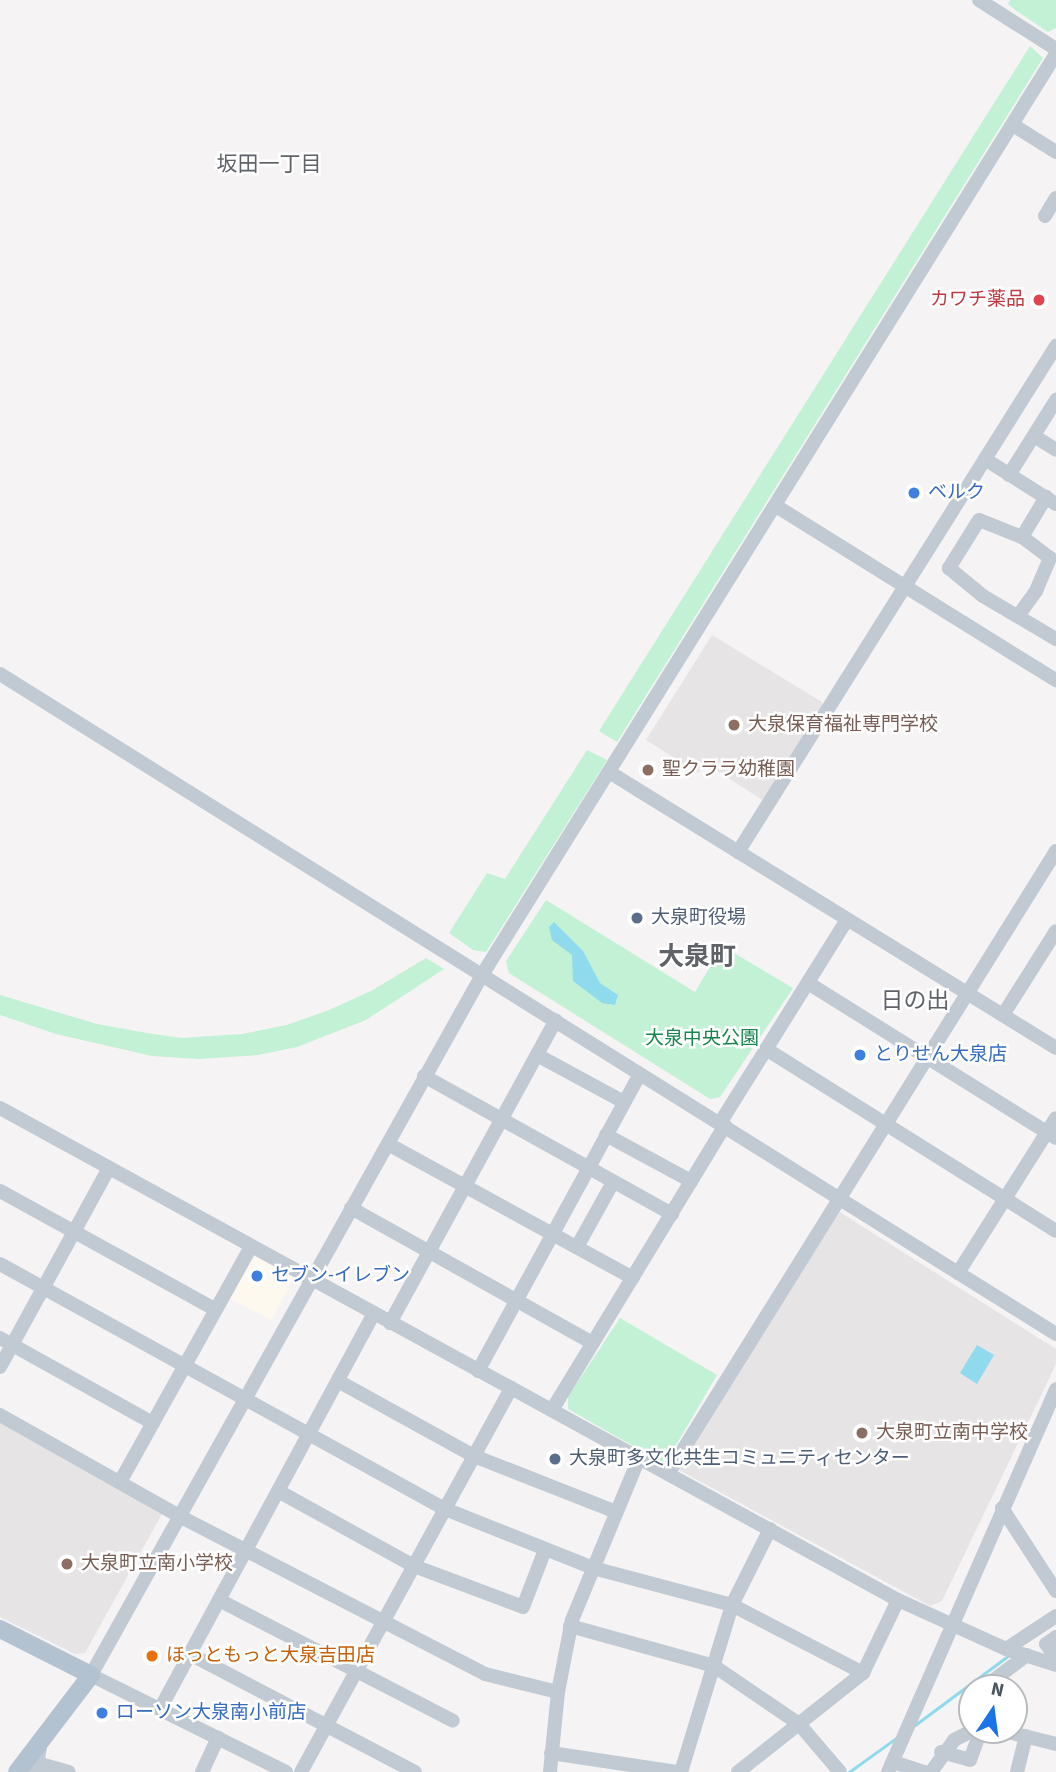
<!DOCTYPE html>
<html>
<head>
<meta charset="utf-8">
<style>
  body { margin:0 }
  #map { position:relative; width:1056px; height:1772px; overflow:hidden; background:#f5f3f3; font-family:"Source Sans 3","Noto Sans JP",sans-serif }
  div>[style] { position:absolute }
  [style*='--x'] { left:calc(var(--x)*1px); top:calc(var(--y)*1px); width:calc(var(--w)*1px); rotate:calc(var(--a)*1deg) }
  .commercial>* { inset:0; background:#fdf9ef }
  .education>* { inset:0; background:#e6e4e5 }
  .green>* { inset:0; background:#c3f1d5 }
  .water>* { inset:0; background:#90daee }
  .stream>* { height:2.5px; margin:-1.25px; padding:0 1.25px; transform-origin:1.25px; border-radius:1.25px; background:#90daee }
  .minor>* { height:14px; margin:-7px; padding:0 7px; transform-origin:7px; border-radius:7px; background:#c1cad2 }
  .major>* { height:18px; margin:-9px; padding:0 9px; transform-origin:9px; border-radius:9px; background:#b3c2d1 }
  .dots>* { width:19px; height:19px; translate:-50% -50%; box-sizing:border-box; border:4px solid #fff; border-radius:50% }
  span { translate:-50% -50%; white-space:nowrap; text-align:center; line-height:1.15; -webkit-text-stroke:5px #fff; paint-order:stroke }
  .health-label { font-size:19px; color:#be3a42 }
  .right { translate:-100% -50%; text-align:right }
  .shop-label { font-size:19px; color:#366cbe }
  .left { translate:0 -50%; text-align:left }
  .education-label { font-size:19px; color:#785e54 }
  .service-label { font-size:19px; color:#4e5e75 }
  .park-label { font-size:19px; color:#17864f }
  .food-label { font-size:19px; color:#c56008 }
  .neighbourhood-label { font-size:21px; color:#5f6368 }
  .quarter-label { font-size:23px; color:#5f6368 }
  .district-label { font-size:26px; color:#5f6368; font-weight:700 }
  .north { position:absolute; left:958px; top:1674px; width:70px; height:70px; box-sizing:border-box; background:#fff; border:2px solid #b7bbc0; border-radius:50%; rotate:13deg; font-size:19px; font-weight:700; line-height:28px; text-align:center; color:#4a5661 }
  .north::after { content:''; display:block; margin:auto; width:24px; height:32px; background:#1a73e8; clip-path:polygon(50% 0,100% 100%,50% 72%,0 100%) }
</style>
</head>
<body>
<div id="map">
  <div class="commercial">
    <div style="clip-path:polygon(255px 1256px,294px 1278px,271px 1320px,227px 1297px)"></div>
  </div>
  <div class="education">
    <div style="clip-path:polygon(712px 635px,822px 702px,823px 710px,764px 801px,705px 763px,698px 773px,646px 740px)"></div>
    <div style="clip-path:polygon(838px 1211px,1056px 1349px,1056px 1364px,942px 1601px,930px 1606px,679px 1470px)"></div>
    <div style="clip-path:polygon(0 1419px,163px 1512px,85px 1653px,75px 1654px,0 1617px)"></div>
  </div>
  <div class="green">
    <div style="clip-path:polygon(1010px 0,1056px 0,1056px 28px,1048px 32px,1015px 10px,1008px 4px)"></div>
    <div style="clip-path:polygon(1030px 46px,1043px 58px,617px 742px,599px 731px)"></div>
    <div style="clip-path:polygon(587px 750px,607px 760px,486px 952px,473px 950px,449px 933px,487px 873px,505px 879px)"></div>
    <div style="clip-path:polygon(546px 900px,695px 992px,722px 946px,793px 988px,720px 1097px,710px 1099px,509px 973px,506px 961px)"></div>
    <div style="clip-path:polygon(426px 958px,444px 969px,366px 1020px,297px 1047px,258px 1055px,199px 1059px,152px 1056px,56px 1034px,0 1015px,0 995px,97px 1024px,147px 1033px,181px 1038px,242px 1034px,287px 1025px,329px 1010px,371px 991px)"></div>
    <div style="clip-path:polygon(620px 1318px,717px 1375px,665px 1464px,568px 1409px,568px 1397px)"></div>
  </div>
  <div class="water">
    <div style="clip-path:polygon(554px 922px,583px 951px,600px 983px,618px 995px,615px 1005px,602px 1003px,573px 981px,572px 955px,552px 940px,549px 927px)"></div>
    <div style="clip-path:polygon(977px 1345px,994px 1355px,977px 1384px,960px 1373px)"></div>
  </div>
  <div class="stream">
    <div style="--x:915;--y:1725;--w:116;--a:-36.6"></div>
    <div style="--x:849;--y:1772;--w:57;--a:-35.7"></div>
  </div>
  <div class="minor">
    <div style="--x:979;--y:0;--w:91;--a:32.5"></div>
    <div style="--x:1013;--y:125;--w:51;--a:32.1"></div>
    <div style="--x:1045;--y:216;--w:21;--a:-59"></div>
    <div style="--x:1034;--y:436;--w:26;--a:32"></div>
    <div style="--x:985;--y:459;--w:84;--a:32.4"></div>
    <div style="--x:1009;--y:475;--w:89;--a:-57.9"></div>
    <div style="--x:776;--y:506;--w:330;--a:31.9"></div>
    <div style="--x:1022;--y:537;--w:47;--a:-59"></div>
    <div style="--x:1018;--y:616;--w:31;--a:-54"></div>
    <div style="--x:1036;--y:591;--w:36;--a:-67"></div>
    <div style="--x:1050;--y:558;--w:35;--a:-143"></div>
    <div style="--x:1022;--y:537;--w:46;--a:-158.4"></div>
    <div style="--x:979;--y:520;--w:57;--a:122"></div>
    <div style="--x:949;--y:568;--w:44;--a:39.5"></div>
    <div style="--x:983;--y:596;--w:85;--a:30.5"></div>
    <div style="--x:0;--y:674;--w:1245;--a:32.01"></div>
    <div style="--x:609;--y:772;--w:525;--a:31.69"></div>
    <div style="--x:738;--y:852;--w:598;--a:-57.85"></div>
    <div style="--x:808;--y:983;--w:292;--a:32"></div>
    <div style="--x:1003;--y:1015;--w:99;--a:-57.8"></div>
    <div style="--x:766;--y:1049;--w:342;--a:32.1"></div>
    <div style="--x:537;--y:1055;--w:99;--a:28.4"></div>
    <div style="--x:424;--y:1076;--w:284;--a:29.1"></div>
    <div style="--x:0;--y:1108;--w:1024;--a:28.72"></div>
    <div style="--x:898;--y:1600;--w:119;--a:24.4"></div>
    <div style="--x:1006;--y:1649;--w:52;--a:17.7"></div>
    <div style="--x:720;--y:1123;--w:239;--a:-58"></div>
    <div style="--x:606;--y:1135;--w:97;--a:28.4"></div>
    <div style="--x:388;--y:1144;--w:279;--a:28.7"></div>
    <div style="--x:0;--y:1191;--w:245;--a:28.8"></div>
    <div style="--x:351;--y:1208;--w:277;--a:29.2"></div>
    <div style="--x:577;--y:1247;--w:74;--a:-61"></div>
    <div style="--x:0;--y:1264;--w:508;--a:28.84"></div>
    <div style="--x:445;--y:1509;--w:159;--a:21.7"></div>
    <div style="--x:593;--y:1568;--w:144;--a:14.9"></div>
    <div style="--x:732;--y:1605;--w:148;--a:27.4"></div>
    <div style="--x:958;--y:1273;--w:183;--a:-57.7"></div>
    <div style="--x:390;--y:1323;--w:345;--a:-61.3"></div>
    <div style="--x:0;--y:1338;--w:175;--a:29.1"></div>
    <div style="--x:0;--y:1367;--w:227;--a:-61.3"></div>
    <div style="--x:478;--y:1371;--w:338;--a:-61.4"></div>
    <div style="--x:338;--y:1381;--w:155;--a:28.9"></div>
    <div style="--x:474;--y:1456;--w:153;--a:21.5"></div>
    <div style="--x:552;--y:1410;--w:333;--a:-58.7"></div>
    <div style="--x:0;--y:1415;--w:208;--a:29.4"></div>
    <div style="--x:181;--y:1517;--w:342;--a:27.3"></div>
    <div style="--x:485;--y:1674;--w:75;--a:13.9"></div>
    <div style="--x:668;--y:1474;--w:734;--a:-58.09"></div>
    <div style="--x:120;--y:1482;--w:269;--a:-60.9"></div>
    <div style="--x:278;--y:1491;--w:155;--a:28.9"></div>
    <div style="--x:414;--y:1566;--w:116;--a:20.6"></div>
    <div style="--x:523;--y:1607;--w:61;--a:-68.9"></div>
    <div style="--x:1002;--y:1508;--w:99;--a:57"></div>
    <div style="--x:219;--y:1600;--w:263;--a:27.3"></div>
    <div style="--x:570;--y:1626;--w:149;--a:15.5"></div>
    <div style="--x:714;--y:1666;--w:103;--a:34.3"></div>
    <div style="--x:799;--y:1724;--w:63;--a:49.5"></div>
    <div style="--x:1056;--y:1637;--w:12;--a:145"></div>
    <div style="--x:1046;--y:1644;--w:17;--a:54"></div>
    <div style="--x:1006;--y:1649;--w:60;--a:-33.4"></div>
    <div style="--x:190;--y:1654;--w:254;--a:27.7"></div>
    <div style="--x:991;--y:1682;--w:45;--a:-36.9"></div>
    <div style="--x:160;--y:1709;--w:449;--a:-61.6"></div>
    <div style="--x:1000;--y:1730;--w:58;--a:14"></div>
    <div style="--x:941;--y:1752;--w:30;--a:15"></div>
    <div style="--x:970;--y:1760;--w:32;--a:-70"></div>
    <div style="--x:551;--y:1753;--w:127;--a:8.6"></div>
    <div style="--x:893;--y:1762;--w:33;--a:18"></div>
    <div style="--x:37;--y:1763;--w:33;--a:16"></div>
    <div style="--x:36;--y:1772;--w:32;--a:-81"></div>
    <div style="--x:202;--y:1772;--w:38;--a:-65"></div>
    <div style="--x:286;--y:1772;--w:218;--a:-153.6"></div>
    <div style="--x:91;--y:1675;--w:802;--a:-60.81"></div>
    <div style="--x:482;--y:975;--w:1085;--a:-58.07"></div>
    <div style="--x:301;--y:1772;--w:438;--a:-61.3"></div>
    <div style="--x:550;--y:1772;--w:80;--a:-84.3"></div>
    <div style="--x:558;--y:1692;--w:73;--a:-79"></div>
    <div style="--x:572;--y:1620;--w:175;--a:-67.5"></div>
    <div style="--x:681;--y:1772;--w:175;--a:-73"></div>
    <div style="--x:732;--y:1605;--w:85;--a:-63.4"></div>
    <div style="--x:738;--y:1772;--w:159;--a:-38.4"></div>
    <div style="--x:863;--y:1673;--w:81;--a:-64.4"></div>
    <div style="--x:888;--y:1772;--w:418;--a:-66.3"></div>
    <div style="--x:931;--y:1772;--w:39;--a:-54"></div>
    <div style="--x:954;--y:1740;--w:22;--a:-27"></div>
    <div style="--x:1017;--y:1772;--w:37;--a:-76"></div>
  </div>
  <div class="major">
    <div style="--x:0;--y:1629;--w:102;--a:26.8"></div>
    <div style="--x:91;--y:1675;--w:122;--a:127.3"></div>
  </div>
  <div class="dots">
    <div style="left:1039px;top:300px;background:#e0444e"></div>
    <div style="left:914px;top:493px;background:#3f7fe0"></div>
    <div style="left:734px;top:725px;background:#8d6e63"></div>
    <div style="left:648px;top:770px;background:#8d6e63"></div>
    <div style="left:637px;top:918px;background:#5c6f8a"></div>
    <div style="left:860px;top:1055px;background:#3f7fe0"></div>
    <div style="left:257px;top:1276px;background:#3f7fe0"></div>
    <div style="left:862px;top:1433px;background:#8d6e63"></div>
    <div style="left:555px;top:1459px;background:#5c6f8a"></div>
    <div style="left:67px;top:1564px;background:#8d6e63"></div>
    <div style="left:152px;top:1656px;background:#e8710a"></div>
    <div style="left:102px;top:1713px;background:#3f7fe0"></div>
  </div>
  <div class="health-label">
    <span class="right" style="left:1025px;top:300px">カワチ薬品</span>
  </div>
  <div class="shop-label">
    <span class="left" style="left:928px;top:493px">ベルク</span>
    <span class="left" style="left:874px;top:1055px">とりせん大泉店</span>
    <span class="left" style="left:271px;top:1276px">セブン-イレブン</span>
    <span class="left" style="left:116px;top:1713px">ローソン大泉南小前店</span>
  </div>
  <div class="education-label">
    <span class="left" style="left:748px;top:725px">大泉保育福祉専門学校</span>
    <span class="left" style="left:662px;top:770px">聖クララ幼稚園</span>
    <span class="left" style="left:876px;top:1433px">大泉町立南中学校</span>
    <span class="left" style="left:81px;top:1564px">大泉町立南小学校</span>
  </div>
  <div class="service-label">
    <span class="left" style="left:651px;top:918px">大泉町役場</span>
    <span class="left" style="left:569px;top:1459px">大泉町多文化共生コミュニティセンター</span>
  </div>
  <div class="park-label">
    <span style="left:702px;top:1039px">大泉中央公園</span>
  </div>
  <div class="food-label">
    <span class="left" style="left:166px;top:1656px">ほっともっと大泉吉田店</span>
  </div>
  <div class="neighbourhood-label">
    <span style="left:269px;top:164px">坂田一丁目</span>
  </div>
  <div class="quarter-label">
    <span style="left:915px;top:1001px">日の出</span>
  </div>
  <div class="district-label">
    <span style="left:697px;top:957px">大泉町</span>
  </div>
  <div class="north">N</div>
</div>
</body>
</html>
